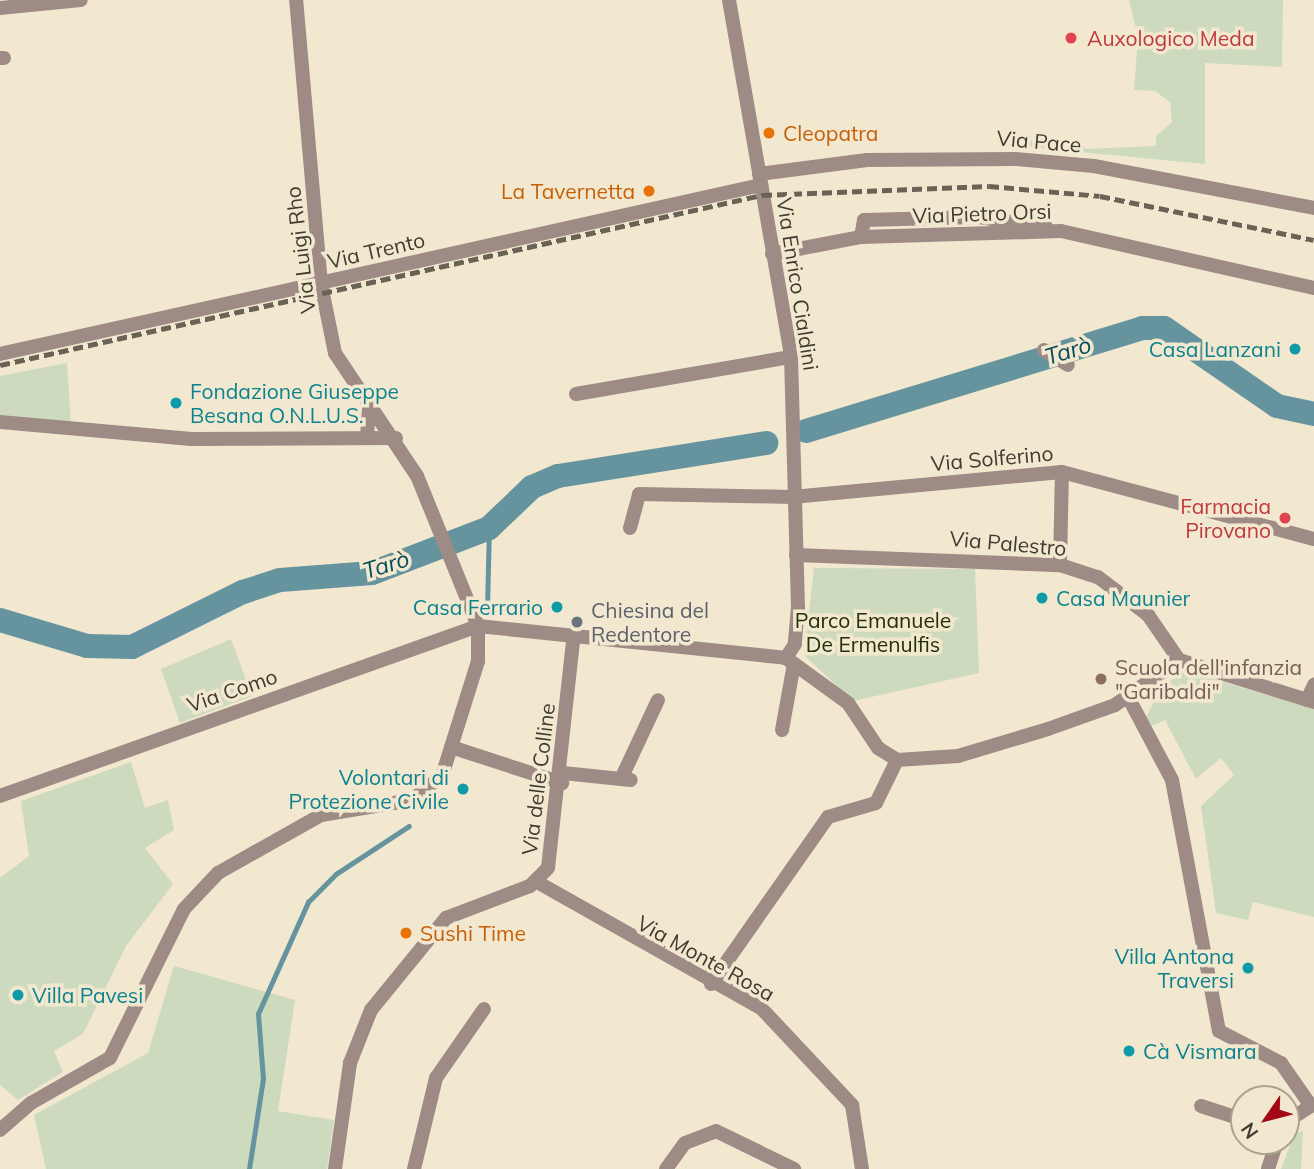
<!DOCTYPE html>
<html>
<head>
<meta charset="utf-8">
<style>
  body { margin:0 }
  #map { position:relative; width:1314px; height:1169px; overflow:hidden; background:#f2e8cf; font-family:Mulish,sans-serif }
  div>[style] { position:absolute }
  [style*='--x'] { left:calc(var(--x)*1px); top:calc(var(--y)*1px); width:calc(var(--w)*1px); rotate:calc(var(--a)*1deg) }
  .green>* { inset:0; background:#cddabd }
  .stream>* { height:4.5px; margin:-2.25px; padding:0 2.25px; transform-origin:2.25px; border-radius:2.25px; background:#66949e }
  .river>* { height:24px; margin:-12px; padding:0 12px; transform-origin:12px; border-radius:12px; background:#66949e }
  .minor>* { height:14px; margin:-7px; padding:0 7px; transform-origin:7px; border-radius:7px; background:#9e8b86 }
  .rail>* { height:4.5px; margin-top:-2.25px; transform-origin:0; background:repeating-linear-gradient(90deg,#686355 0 10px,transparent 0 15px) }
  .dots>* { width:19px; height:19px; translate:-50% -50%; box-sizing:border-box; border:4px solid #f2e8cf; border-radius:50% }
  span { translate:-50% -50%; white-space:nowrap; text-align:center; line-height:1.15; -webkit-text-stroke:7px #f2e8cf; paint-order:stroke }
  .health-label { font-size:21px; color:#be3a42 }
  .left { translate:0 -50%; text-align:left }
  .right { translate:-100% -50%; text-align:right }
  .food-label { font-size:21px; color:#c56008 }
  .street-label { font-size:21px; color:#3f3b31 }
  .culture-label { font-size:21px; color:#0d838f }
  .worship-label { font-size:21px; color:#5b616d }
  .park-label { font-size:21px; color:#223006 }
  .education-label { font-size:21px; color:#785e54 }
  .water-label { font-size:23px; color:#054c59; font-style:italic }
  .north { position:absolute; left:1230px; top:1085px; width:70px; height:70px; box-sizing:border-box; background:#f2e8cf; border:2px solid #aaa390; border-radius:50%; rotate:235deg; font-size:19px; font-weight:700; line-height:28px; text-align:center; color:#3f3b31 }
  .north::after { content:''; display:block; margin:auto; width:24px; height:32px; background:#a30914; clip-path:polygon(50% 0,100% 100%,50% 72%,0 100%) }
</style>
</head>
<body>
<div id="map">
  <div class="green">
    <div style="clip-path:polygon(1129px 0,1283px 0,1282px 67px,1205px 63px,1205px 164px,1080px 152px,1077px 139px,1086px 149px,1156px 146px,1156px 136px,1172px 122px,1170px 102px,1155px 91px,1134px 90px,1138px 37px)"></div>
    <div style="clip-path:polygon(1072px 139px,1071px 151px,1022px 146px,1025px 141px)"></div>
    <div style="clip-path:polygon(67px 363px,71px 425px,0 417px,0 376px)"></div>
    <div style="clip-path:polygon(814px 568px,975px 569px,979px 673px,853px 701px,804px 655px)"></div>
    <div style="clip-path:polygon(231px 639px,252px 696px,180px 723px,161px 669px)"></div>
    <div style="clip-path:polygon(1186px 671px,1314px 709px,1314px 917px,1253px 902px,1248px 920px,1216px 913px,1201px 806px,1234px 775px,1221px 758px,1196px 779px,1165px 720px,1151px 726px,1146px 717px,1162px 686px)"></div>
    <div style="clip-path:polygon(131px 762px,145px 808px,168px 800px,174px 830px,145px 848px,173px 884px,126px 946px,83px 1034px,54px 1051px,63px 1072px,18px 1100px,0 1085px,0 878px,29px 856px,21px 801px)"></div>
    <div style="clip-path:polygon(174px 966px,295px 1000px,278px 1111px,334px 1120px,327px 1169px,46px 1169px,34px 1115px,148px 1053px)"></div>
    <div style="clip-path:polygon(1303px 1131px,1301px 1169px,1281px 1169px,1294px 1134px)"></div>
  </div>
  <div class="stream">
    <div style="--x:487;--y:608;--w:80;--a:-88.6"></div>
    <div style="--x:249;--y:1169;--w:91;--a:-81.2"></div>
    <div style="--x:263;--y:1079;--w:65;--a:-94.4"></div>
    <div style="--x:258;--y:1014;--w:123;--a:-65.9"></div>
    <div style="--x:308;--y:902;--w:40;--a:-45"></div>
    <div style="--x:336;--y:874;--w:87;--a:-33.3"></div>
  </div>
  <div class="river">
    <div style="--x:806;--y:431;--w:351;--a:-17"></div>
    <div style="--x:1142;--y:328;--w:22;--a:0"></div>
    <div style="--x:1164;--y:328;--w:137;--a:34.6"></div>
    <div style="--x:1277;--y:406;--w:38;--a:12"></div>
    <div style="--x:0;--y:620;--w:91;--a:16.6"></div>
    <div style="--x:87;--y:646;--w:45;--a:1.3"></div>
    <div style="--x:132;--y:647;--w:124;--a:-26.4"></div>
    <div style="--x:243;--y:592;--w:39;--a:-18"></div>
    <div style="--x:280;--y:580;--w:92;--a:-4.4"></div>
    <div style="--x:372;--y:573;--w:125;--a:-21"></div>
    <div style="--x:489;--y:528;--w:59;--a:-43.6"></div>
    <div style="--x:532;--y:487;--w:28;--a:-23"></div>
    <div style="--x:558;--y:476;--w:211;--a:-9"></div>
  </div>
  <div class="minor">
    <div style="--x:729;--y:0;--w:362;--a:80.1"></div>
    <div style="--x:791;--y:357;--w:250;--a:88.4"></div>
    <div style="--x:798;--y:607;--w:37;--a:95"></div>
    <div style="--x:795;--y:644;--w:17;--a:123"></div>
    <div style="--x:0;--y:8;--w:81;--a:-5.6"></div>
    <div style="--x:0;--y:58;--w:4;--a:0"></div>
    <div style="--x:759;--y:174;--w:109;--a:-7.4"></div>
    <div style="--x:867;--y:160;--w:148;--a:-0.4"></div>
    <div style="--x:1015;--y:159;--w:79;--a:5.1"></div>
    <div style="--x:1094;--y:166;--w:224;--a:10.8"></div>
    <div style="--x:861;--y:237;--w:17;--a:-80"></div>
    <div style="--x:864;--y:220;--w:115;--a:-1.5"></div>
    <div style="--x:979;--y:217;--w:68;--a:8.5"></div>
    <div style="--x:772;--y:254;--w:91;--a:-10.8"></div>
    <div style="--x:861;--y:237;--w:200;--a:-1.7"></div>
    <div style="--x:1061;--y:231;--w:259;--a:12.7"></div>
    <div style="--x:1044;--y:350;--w:28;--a:32"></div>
    <div style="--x:0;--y:354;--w:780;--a:-12.52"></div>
    <div style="--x:576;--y:394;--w:218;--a:-9.8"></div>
    <div style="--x:0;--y:422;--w:192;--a:5.1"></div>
    <div style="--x:191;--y:439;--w:205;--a:-0.3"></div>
    <div style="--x:367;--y:437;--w:32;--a:-86"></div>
    <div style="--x:630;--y:528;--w:35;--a:-75"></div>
    <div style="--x:639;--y:494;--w:153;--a:1.1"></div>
    <div style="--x:792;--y:497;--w:271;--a:-5.3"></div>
    <div style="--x:1062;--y:472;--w:261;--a:14.9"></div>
    <div style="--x:796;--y:555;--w:264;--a:2.2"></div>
    <div style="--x:1060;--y:565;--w:40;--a:18"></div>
    <div style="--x:1098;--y:577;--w:63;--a:37.2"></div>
    <div style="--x:1148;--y:615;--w:55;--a:55.4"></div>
    <div style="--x:1060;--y:565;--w:93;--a:-88.8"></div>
    <div style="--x:786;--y:658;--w:77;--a:36"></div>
    <div style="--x:848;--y:703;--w:54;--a:56.3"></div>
    <div style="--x:878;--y:748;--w:22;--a:32"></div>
    <div style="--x:897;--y:760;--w:61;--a:-3.8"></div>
    <div style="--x:958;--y:756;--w:94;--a:-16.7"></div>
    <div style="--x:1048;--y:729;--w:71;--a:-19.7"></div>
    <div style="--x:1115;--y:705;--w:78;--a:-35.1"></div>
    <div style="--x:1179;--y:660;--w:141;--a:17.3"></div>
    <div style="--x:1127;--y:695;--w:96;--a:62.1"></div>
    <div style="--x:1172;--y:780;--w:255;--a:79.4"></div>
    <div style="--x:1219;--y:1031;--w:70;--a:27.3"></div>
    <div style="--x:1281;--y:1063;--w:52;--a:55.1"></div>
    <div style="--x:1307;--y:700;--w:17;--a:-65"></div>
    <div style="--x:782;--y:730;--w:67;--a:-79.7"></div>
    <div style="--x:451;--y:747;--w:117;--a:18"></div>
    <div style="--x:563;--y:773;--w:68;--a:5.9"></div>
    <div style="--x:621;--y:779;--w:87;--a:-64.9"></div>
    <div style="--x:0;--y:796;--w:507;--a:-19.58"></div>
    <div style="--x:478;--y:626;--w:310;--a:5.9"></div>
    <div style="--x:537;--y:882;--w:258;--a:29.4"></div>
    <div style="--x:762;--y:1009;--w:132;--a:46.8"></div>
    <div style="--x:852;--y:1105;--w:65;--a:81.1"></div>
    <div style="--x:711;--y:984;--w:204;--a:-55"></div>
    <div style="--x:828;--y:817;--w:50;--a:-16.3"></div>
    <div style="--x:876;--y:803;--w:48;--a:-64"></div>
    <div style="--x:1201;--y:1106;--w:45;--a:18"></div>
    <div style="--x:1286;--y:1122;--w:30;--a:-33"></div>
    <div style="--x:0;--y:1130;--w:41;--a:-41.1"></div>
    <div style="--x:31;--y:1103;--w:91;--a:-29.7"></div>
    <div style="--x:110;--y:1058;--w:166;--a:-63.6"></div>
    <div style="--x:184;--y:909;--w:50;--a:-46.6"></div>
    <div style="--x:218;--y:873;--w:118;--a:-29.4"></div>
    <div style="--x:321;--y:815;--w:92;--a:-9.4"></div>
    <div style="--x:412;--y:800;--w:38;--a:-39"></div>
    <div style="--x:442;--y:776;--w:121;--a:-72.6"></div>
    <div style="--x:478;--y:661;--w:35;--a:-90"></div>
    <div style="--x:478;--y:626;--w:162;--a:-112.1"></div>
    <div style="--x:417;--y:476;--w:148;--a:-123.7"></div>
    <div style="--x:335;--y:353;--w:70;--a:-101.5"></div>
    <div style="--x:321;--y:284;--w:285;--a:-95"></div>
    <div style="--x:335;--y:1169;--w:107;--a:-81.9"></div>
    <div style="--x:350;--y:1063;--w:57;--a:-68.4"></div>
    <div style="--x:371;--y:1010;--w:119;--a:-50.8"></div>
    <div style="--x:446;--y:918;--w:90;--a:-20.9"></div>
    <div style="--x:530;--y:886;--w:25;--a:-45"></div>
    <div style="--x:548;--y:868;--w:236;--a:-83.7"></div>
    <div style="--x:414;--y:1169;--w:94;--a:-76.4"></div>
    <div style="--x:436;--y:1078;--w:84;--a:-55.2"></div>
    <div style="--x:666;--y:1169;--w:32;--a:-54"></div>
    <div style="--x:685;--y:1143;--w:33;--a:-21"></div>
    <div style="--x:716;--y:1131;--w:87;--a:26"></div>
    <div style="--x:1268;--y:1169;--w:29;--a:-72"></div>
  </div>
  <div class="rail">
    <div style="--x:0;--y:365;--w:781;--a:-12.58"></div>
    <div style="--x:762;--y:195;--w:227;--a:-2.3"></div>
    <div style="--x:989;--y:186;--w:111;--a:5.1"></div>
    <div style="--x:1100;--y:196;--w:218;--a:11.6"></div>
  </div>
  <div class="dots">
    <div style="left:1071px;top:38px;background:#e0444e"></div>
    <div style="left:769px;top:133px;background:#e8710a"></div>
    <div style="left:649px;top:191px;background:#e8710a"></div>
    <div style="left:1295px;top:349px;background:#0f9aa8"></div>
    <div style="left:176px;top:403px;background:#0f9aa8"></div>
    <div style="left:1285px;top:518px;background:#e0444e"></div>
    <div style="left:1042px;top:598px;background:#0f9aa8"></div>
    <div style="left:557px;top:607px;background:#0f9aa8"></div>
    <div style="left:577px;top:622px;background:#6b7280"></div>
    <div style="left:1101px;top:679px;background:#8d6e63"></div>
    <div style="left:463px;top:789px;background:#0f9aa8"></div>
    <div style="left:406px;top:933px;background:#e8710a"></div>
    <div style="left:1248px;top:968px;background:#0f9aa8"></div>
    <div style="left:18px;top:995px;background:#0f9aa8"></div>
    <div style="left:1129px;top:1051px;background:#0f9aa8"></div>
  </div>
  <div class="health-label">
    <span class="left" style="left:1087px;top:38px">Auxologico Meda</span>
    <span class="right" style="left:1271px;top:518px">Farmacia<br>Pirovano</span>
  </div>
  <div class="food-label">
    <span class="left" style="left:783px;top:133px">Cleopatra</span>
    <span class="right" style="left:635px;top:191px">La Tavernetta</span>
    <span class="left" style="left:420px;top:933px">Sushi Time</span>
  </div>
  <div class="street-label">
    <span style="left:1039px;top:141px;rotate:5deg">Via Pace</span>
    <span style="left:982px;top:213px;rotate:-2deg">Via Pietro Orsi</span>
    <span style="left:300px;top:250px;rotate:-97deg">Via Luigi Rho</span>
    <span style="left:376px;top:250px;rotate:-13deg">Via Trento</span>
    <span style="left:798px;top:284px;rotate:81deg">Via Enrico Cialdini</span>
    <span style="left:992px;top:458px;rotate:-5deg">Via Solferino</span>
    <span style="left:1008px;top:543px;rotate:5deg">Via Palestro</span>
    <span style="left:232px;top:690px;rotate:-19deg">Via Como</span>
    <span style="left:538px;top:779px;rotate:-83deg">Via delle Colline</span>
    <span style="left:706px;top:958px;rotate:29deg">Via Monte Rosa</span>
  </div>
  <div class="culture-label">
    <span class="right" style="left:1281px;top:349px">Casa Lanzani</span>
    <span class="left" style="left:190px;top:403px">Fondazione Giuseppe<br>Besana O.N.L.U.S.</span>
    <span class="left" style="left:1056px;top:598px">Casa Maunier</span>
    <span class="right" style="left:543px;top:607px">Casa Ferrario</span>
    <span class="right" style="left:449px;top:789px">Volontari di<br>Protezione Civile</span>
    <span class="right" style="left:1234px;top:968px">Villa Antona<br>Traversi</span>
    <span class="left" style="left:32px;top:995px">Villa Pavesi</span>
    <span class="left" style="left:1143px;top:1051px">Cà Vismara</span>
  </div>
  <div class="worship-label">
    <span class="left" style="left:591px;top:622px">Chiesina del<br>Redentore</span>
  </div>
  <div class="park-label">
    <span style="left:873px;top:632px">Parco Emanuele<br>De Ermenulfis</span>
  </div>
  <div class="education-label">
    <span class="left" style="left:1115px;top:679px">Scuola dell'infanzia<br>"Garibaldi"</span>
  </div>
  <div class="water-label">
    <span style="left:1068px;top:351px;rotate:-17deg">Tarò</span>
    <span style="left:386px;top:565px;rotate:-17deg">Tarò</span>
  </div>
  <div class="north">N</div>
</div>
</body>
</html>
